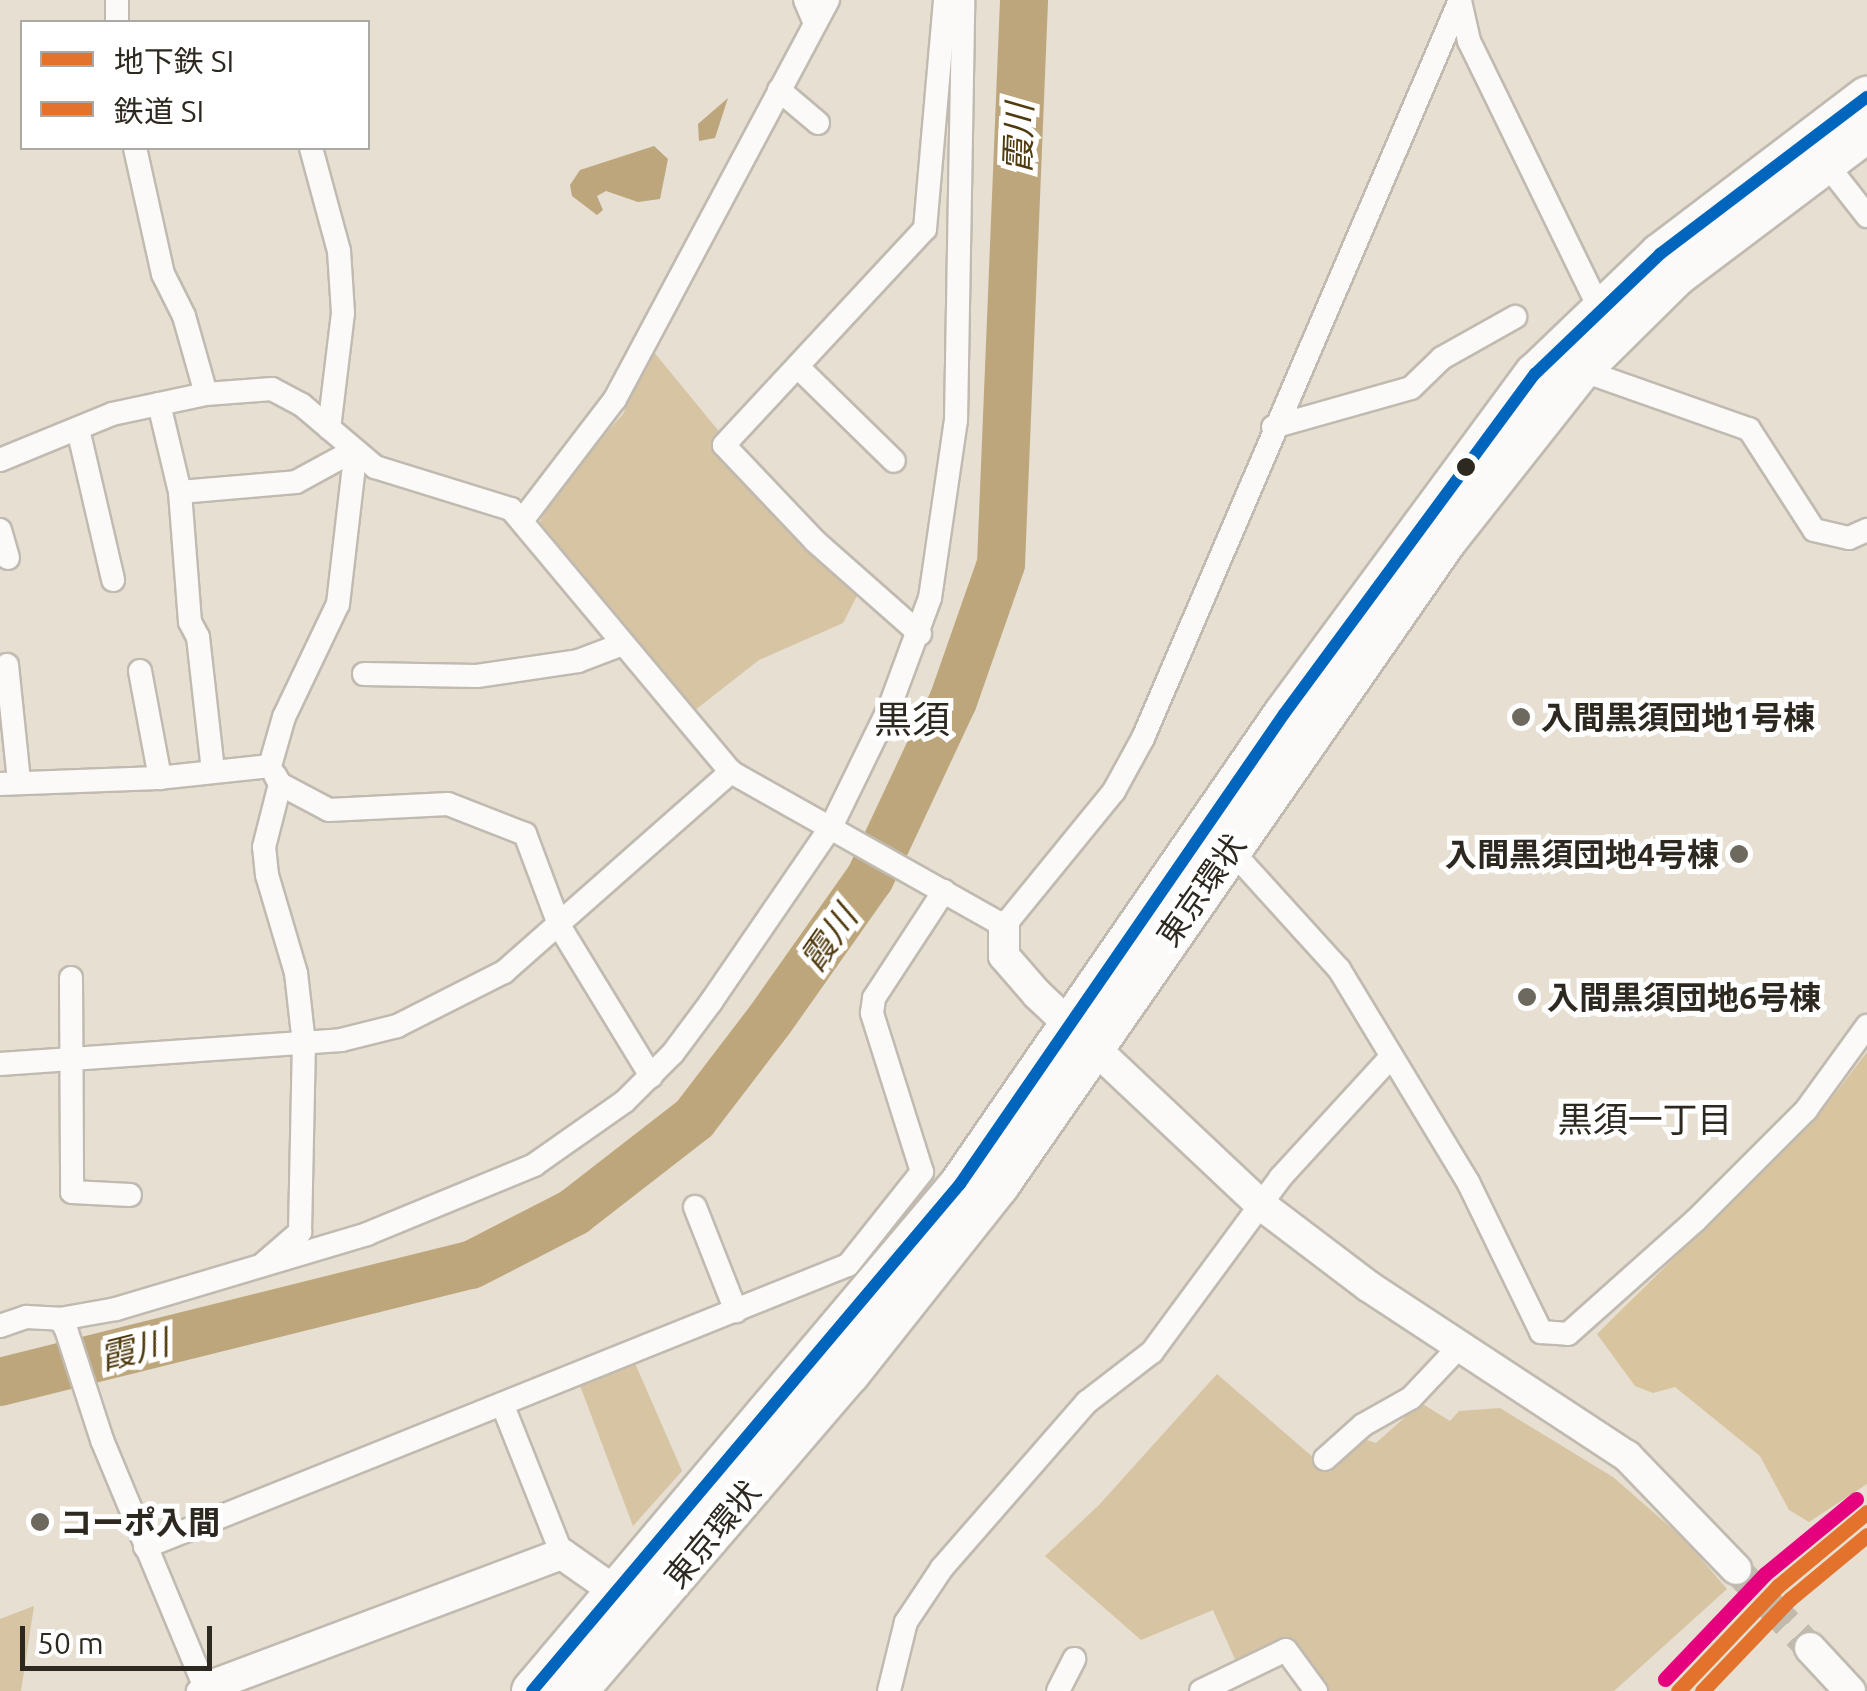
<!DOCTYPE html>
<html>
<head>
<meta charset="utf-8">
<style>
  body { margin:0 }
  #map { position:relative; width:1867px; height:1691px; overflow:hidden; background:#e6dfd2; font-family:Ubuntu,"Noto Sans JP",sans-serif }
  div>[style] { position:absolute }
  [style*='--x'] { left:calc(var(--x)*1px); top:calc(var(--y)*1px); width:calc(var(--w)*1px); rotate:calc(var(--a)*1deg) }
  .green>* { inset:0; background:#d6c4a3 }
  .forest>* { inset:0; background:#d8c59f }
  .water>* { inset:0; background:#bda67b }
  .river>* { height:48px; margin:-24px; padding:0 24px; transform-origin:24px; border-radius:24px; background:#bda67b }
  .secondary-tunnel>* { height:30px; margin-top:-15px; transform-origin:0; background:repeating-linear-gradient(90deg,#c1bbae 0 30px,transparent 0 45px) }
  .roads { filter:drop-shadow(2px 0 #c0bab0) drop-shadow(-2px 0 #c0bab0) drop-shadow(0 2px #c0bab0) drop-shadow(0 -2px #c0bab0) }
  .street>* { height:22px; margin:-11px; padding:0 11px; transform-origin:11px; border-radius:11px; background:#fbfaf8 }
  .secondary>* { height:30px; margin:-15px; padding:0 15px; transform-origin:15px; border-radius:15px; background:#fbfaf8 }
  .highway>* { height:40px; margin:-20px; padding:0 20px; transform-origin:20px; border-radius:20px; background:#fbfaf8 }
  .bus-1>* { height:12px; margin:-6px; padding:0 6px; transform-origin:6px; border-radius:6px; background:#0065bd }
  .rail-1>* { height:15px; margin:-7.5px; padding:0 7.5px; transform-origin:7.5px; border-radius:7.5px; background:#e3732c }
  .rail-2>* { height:15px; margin:-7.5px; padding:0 7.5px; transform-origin:7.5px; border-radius:7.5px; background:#e5007d }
  .metro-1>* { height:15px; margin:-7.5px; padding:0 7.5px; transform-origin:7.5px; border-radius:7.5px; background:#e3732c }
  .dots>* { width:28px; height:28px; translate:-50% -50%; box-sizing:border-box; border:5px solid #fff; border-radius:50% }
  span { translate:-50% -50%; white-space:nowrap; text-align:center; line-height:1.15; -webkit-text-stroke:10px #fff; paint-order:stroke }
  .poi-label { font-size:32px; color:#2e2920; font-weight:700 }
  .left { translate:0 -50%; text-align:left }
  .right { translate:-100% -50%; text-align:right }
  .street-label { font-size:32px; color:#2e2920 }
  .water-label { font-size:35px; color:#503b0d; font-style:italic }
  .neighbourhood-label { font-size:35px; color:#2e2920 }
  .quarter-label { font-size:38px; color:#2e2920 }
  .legend { position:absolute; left:20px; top:20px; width:350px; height:130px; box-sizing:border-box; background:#fff; border:2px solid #aba9a6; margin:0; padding:12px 18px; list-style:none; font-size:30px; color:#2e2920 }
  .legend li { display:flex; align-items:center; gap:20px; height:50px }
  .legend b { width:50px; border:2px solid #aba9a6 }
  .scale { position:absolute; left:20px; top:1626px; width:192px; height:45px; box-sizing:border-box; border:5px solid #2e2920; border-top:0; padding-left:12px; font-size:30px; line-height:35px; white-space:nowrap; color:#2e2920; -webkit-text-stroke:8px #fff; paint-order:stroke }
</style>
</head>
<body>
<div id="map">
  <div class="green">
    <div style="clip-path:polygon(653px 351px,722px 435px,714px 445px,754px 493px,859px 592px,843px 623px,759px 660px,690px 714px,538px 526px,556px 489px,623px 414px)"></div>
    <div style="clip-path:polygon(634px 1361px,682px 1471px,633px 1526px,579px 1383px)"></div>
    <div style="clip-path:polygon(1217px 1374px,1330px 1472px,1363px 1439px,1376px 1443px,1421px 1403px,1450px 1421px,1459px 1411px,1500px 1408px,1613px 1477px,1684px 1539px,1727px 1589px,1614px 1691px,1323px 1691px,1288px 1643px,1238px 1666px,1213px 1610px,1141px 1640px,1045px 1556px,1099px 1505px)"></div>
    <div style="clip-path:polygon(34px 1606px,21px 1691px,0 1691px,0 1619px)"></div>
  </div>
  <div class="forest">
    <div style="clip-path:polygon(1867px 1052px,1867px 1484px,1809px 1522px,1789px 1510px,1760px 1456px,1675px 1387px,1653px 1393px,1635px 1386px,1597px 1334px,1818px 1116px)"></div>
  </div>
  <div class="water">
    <div style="clip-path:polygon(728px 98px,715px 138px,699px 141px,698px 124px)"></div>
    <div style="clip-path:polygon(654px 146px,668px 159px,660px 199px,638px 202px,606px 191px,597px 196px,603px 210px,597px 215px,572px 196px,570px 185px,580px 170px)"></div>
  </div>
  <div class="river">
    <div style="--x:0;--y:1382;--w:485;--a:-14"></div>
    <div style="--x:471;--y:1265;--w:116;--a:-27.2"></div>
    <div style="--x:574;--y:1212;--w:152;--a:-37.8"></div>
    <div style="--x:694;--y:1119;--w:123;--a:-52.6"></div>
    <div style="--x:769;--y:1021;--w:175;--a:-54.8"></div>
    <div style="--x:870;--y:878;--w:195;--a:-64.9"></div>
    <div style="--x:953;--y:701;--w:145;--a:-70.7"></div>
    <div style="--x:1001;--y:564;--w:564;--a:-87.66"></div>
  </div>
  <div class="secondary-tunnel">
    <div style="--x:1736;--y:1569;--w:108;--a:46.9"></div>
  </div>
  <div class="roads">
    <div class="street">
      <div style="--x:117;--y:0;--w:22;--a:90"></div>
      <div style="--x:805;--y:0;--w:25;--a:67"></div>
      <div style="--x:1460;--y:1;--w:41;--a:77.3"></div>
      <div style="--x:1469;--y:41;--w:297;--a:64"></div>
      <div style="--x:779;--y:90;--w:51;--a:40.2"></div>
      <div style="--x:135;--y:148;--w:129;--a:77.5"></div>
      <div style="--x:163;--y:274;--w:47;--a:63.4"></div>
      <div style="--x:184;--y:316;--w:81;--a:74.2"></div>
      <div style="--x:311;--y:148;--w:107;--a:74.8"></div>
      <div style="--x:339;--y:251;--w:62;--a:86.3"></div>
      <div style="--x:343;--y:313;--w:116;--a:96.9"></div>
      <div style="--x:1824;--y:161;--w:70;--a:52"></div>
      <div style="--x:798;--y:367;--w:134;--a:44.4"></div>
      <div style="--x:1581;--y:370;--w:178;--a:19.4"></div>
      <div style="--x:1749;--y:429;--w:120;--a:57.2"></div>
      <div style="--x:1814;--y:530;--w:36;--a:13"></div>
      <div style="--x:1849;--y:538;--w:20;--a:-24"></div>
      <div style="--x:159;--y:404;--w:90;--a:76.6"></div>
      <div style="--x:180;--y:492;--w:130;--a:85.6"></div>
      <div style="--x:190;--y:622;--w:17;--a:62"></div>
      <div style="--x:198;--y:637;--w:134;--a:83.6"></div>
      <div style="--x:1273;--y:427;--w:143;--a:-15.8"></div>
      <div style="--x:1411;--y:388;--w:43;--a:-44.1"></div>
      <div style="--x:1442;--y:358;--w:84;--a:-29.3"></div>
      <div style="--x:78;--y:429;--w:155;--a:76.9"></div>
      <div style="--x:0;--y:460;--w:121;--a:-22.3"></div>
      <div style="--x:112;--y:414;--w:96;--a:-12"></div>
      <div style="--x:206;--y:394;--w:66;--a:-4.3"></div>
      <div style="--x:272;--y:389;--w:34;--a:28"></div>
      <div style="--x:302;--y:405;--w:96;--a:40.3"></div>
      <div style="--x:375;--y:467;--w:142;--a:17.2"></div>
      <div style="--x:511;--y:509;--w:343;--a:50.1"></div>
      <div style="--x:731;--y:772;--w:313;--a:29.4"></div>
      <div style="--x:1004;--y:926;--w:174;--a:-50.8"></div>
      <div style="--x:1114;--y:791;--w:60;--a:-61.3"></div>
      <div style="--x:1143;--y:738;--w:803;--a:-66.75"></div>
      <div style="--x:180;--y:492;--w:116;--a:-4.9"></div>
      <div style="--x:296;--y:482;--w:63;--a:-28.6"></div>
      <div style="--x:524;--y:518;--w:150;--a:-52.6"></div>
      <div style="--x:615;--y:399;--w:452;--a:-61.9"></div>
      <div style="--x:0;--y:530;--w:29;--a:74"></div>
      <div style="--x:920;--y:634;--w:140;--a:-138.5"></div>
      <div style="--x:815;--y:541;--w:132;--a:-133.5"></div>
      <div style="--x:724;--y:445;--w:295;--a:-47.1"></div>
      <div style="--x:925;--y:229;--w:230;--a:-85"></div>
      <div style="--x:7;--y:665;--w:118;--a:84.1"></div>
      <div style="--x:140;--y:671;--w:109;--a:79.4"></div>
      <div style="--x:364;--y:674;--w:113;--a:1"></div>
      <div style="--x:477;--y:676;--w:102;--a:-8.4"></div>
      <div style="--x:578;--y:661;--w:48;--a:-20.7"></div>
      <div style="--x:0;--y:784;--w:158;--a:-2.2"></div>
      <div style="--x:158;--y:778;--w:113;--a:-6.1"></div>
      <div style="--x:270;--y:766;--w:51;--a:-74.1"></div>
      <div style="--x:284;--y:717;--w:125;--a:-64.5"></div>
      <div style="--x:338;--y:604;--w:148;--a:-83.4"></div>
      <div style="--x:280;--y:784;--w:55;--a:28"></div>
      <div style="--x:329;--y:810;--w:119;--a:-2.9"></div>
      <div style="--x:448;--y:804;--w:83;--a:21.3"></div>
      <div style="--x:525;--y:834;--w:99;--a:69.4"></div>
      <div style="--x:560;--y:927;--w:175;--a:58.6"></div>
      <div style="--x:1230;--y:849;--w:162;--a:47.8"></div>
      <div style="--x:1339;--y:969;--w:249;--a:58.8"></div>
      <div style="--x:1468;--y:1182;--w:167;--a:64"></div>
      <div style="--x:1541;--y:1332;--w:27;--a:4"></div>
      <div style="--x:1568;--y:1334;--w:171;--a:-41.7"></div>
      <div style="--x:1696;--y:1220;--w:156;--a:-45"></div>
      <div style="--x:1806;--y:1110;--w:104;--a:-54"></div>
      <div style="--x:71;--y:978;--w:214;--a:89.7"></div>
      <div style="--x:72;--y:1192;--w:58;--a:3"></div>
      <div style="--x:0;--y:1064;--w:342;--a:-4"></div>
      <div style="--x:341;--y:1040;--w:58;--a:-14"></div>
      <div style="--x:397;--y:1026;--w:120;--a:-26.8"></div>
      <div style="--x:504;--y:972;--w:303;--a:-41.4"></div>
      <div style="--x:695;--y:1207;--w:112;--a:68.5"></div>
      <div style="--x:264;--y:1263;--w:48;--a:-40.7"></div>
      <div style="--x:300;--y:1232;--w:188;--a:-88.8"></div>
      <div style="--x:304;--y:1044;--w:71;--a:-96.4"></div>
      <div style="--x:296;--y:973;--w:102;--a:-106.5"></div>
      <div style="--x:267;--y:875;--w:28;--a:-96"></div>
      <div style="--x:264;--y:847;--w:65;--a:-75.7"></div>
      <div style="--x:280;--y:784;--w:10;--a:-119"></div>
      <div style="--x:60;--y:1319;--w:57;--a:-10.1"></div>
      <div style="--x:116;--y:1309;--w:262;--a:-16.6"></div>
      <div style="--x:367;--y:1234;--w:181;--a:-22.4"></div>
      <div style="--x:534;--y:1165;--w:111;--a:-35.1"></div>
      <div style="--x:625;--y:1101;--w:68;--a:-45"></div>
      <div style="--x:673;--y:1053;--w:64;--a:-53.3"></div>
      <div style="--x:711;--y:1002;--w:214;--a:-55.6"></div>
      <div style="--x:832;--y:825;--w:132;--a:-64"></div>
      <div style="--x:890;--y:706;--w:115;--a:-69.7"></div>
      <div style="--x:930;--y:598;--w:180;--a:-81.7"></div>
      <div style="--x:956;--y:420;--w:420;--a:-89"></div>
      <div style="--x:0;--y:1326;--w:28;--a:-19"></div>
      <div style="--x:26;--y:1317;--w:34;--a:3"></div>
      <div style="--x:60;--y:1319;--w:12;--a:59"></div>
      <div style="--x:66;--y:1329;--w:117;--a:72"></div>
      <div style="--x:102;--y:1440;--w:269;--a:67.4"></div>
      <div style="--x:205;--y:1688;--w:8;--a:157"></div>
      <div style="--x:503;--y:1406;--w:159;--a:68.3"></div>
      <div style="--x:1325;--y:1459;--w:51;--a:-41.8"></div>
      <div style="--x:1363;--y:1425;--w:55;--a:-29.4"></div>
      <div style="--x:1411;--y:1398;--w:73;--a:-46.7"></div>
      <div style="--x:145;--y:1547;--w:757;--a:-21.86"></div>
      <div style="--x:848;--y:1265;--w:119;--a:-51.5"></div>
      <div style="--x:922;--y:1172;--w:167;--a:-107.5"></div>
      <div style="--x:872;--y:1013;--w:15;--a:-82"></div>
      <div style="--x:874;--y:998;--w:128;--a:-56.8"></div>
      <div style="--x:889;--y:1691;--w:71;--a:-76.2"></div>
      <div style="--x:906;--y:1622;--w:65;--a:-56.3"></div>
      <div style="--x:942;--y:1568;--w:220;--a:-48.9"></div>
      <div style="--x:1087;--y:1402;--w:82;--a:-37.6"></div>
      <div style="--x:1152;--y:1352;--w:217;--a:-53.6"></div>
      <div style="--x:1281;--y:1177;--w:160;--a:-47.5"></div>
      <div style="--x:1058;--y:1691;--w:36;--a:-63"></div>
      <div style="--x:1201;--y:1691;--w:94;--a:-25.8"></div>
      <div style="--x:1286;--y:1650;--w:51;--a:53.8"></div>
    </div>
    <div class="secondary">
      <div style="--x:1004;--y:926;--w:30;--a:90"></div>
      <div style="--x:1004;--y:956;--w:50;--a:49"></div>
      <div style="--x:1037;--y:994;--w:306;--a:43.3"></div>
      <div style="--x:1260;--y:1204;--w:136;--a:37.2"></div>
      <div style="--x:1368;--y:1286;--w:310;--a:33.3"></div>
      <div style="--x:1627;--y:1456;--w:157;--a:46"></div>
      <div style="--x:1810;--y:1648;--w:59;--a:47.1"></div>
      <div style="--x:205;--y:1688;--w:381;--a:-20.6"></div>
      <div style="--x:562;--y:1554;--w:66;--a:35.1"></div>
    </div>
    <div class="highway">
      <div style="--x:532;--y:1691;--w:664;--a:-49.83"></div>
      <div style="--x:960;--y:1184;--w:571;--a:-55.42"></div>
      <div style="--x:1284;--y:714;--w:423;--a:-53.6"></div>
      <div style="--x:1535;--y:374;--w:173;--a:-43.8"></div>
      <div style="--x:1660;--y:254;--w:260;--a:-37.2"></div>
      <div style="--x:577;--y:1691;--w:419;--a:-49.4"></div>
      <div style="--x:850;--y:1373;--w:240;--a:-51.6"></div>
      <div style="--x:999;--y:1185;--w:784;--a:-55.24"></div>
      <div style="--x:1446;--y:541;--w:218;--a:-51.7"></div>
      <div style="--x:1581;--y:370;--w:134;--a:-44.7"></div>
      <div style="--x:1676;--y:276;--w:239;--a:-37"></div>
    </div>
  </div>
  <div class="bus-1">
    <div style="--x:532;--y:1691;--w:664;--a:-49.83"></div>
    <div style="--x:960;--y:1184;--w:571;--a:-55.42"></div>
    <div style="--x:1284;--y:714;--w:423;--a:-53.6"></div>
    <div style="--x:1535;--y:374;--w:173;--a:-43.8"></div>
    <div style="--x:1660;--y:254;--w:260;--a:-37.2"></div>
  </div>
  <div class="rail-1">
    <div style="--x:1702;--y:1691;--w:127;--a:-46.3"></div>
    <div style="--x:1790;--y:1599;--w:100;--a:-39.7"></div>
  </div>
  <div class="rail-2">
    <div style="--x:1665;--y:1679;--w:145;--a:-46.4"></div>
    <div style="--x:1765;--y:1574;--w:118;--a:-39.5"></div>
  </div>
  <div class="metro-1">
    <div style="--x:1678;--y:1691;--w:145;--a:-46.4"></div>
    <div style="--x:1778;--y:1586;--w:116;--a:-39.7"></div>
  </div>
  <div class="dots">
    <div style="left:1466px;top:467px;background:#2e2920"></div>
    <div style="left:1521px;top:717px;background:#6e695e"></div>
    <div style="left:1739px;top:854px;background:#6e695e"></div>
    <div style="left:1527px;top:997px;background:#6e695e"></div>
    <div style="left:40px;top:1522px;background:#6e695e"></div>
  </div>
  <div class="poi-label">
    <span class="left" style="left:1541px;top:717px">入間黒須団地1号棟</span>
    <span class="right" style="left:1719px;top:854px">入間黒須団地4号棟</span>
    <span class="left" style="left:1547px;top:997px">入間黒須団地6号棟</span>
    <span class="left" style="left:60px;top:1522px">コーポ入間</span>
  </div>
  <div class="street-label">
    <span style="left:1201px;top:890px;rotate:-55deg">東京環状</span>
    <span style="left:712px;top:1534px;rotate:-50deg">東京環状</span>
  </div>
  <div class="water-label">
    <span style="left:1018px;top:138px;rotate:-88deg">霞川</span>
    <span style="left:828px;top:938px;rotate:-55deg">霞川</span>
    <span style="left:134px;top:1349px;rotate:-14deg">霞川</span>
  </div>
  <div class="neighbourhood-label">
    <span style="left:1645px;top:1119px">黒須一丁目</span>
  </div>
  <div class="quarter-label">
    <span style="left:912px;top:720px">黒須</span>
  </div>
  <ul class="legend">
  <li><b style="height:12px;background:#e3732c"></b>地下鉄 SI</li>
  <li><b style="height:12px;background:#e3732c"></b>鉄道 SI</li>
  </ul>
  <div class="scale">50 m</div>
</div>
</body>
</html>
